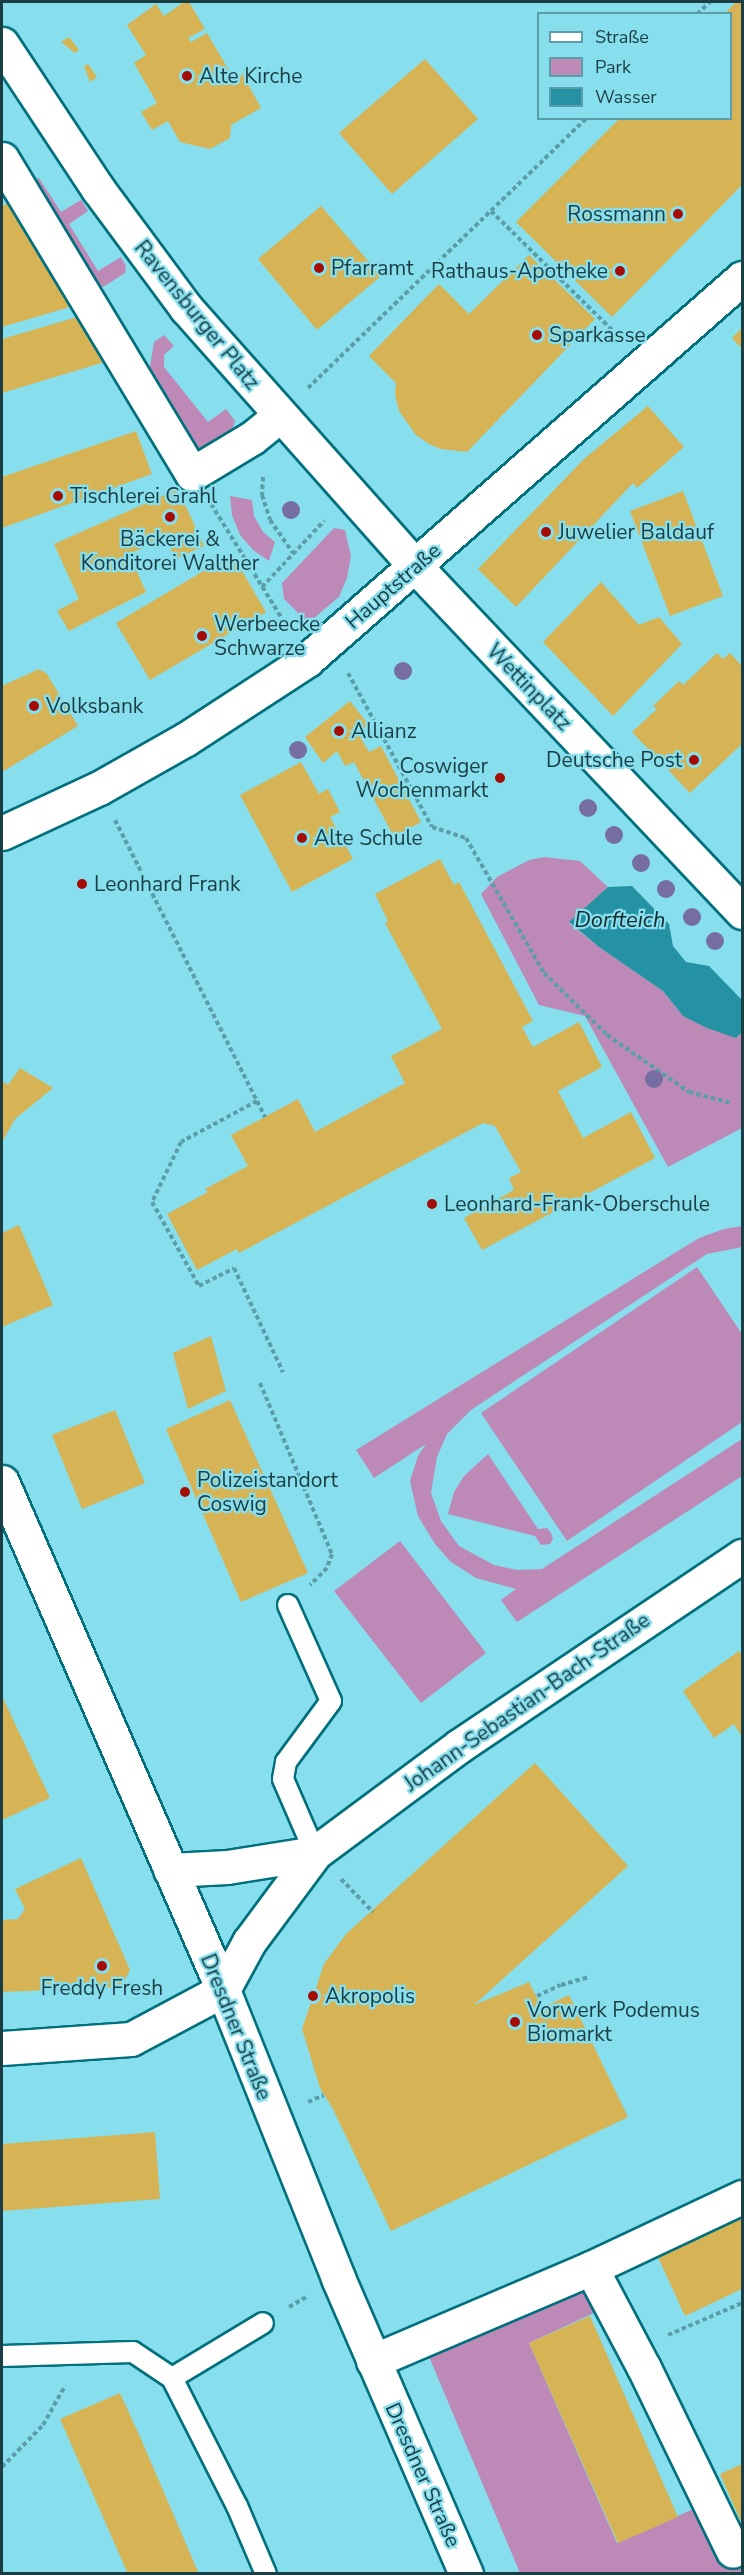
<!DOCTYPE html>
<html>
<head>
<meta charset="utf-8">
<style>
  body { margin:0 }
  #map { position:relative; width:744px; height:2575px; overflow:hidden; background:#87deec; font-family:"Nunito Sans",sans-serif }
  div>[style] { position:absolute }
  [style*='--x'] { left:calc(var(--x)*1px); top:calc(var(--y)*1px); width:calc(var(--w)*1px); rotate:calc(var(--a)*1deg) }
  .green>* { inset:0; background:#bd8ab8 }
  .water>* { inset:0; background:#2492a2 }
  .building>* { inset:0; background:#d6b455 }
  .path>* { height:4px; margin-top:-2px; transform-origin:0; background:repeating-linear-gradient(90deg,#5b9da8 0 4.5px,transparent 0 7.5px) }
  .roads { filter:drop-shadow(2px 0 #00707d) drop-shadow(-2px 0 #00707d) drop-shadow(0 2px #00707d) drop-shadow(0 -2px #00707d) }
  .service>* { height:20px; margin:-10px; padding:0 10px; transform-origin:10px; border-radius:10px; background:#fff }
  .minor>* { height:33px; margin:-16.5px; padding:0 16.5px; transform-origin:16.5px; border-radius:16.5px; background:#fff }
  .secondary>* { height:33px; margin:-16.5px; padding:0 16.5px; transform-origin:16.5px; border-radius:16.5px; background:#fff }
  .trees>* { width:18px; height:18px; margin:-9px; border-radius:50%; background:#766ea2 }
  .dots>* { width:16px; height:16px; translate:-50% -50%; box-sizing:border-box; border:3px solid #87deec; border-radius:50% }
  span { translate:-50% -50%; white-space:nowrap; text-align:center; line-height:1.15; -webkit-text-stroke:4.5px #87deec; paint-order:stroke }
  .poi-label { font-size:21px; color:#1a3e44 }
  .left { translate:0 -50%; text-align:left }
  .right { translate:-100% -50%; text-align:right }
  .street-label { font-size:21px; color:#1a3e44 }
  .water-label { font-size:22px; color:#162d31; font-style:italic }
  .frame { position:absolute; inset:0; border:3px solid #1a3e44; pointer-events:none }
  .legend { position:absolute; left:537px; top:12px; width:195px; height:108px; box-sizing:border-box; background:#87deec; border:2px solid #5b9ea9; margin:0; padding:8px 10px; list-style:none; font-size:18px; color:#1a3e44 }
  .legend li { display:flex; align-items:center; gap:12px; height:30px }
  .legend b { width:30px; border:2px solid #5b9ea9 }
</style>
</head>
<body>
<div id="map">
  <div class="green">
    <div style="clip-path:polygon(39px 178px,61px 212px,81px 200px,88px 211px,69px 224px,98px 271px,121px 257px,126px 266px,125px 273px,103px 287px,91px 282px,29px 183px)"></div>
    <div style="clip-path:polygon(164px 335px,174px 346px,164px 355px,164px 367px,208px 422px,226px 409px,235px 421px,232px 432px,198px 452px,149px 373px,154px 342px)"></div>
    <div style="clip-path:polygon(230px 496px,252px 500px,254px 516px,263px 532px,275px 542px,269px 561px,253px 550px,240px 535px,232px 515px)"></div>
    <div style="clip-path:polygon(334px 528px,345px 530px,351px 556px,347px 578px,339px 597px,308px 623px,284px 599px,282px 583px)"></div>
    <div style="clip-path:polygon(544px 857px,580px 861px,608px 887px,569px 923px,599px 947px,663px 991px,683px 1016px,736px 1038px,742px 1032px,742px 1128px,668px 1167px,585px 1016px,539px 1005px,481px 894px,497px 877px,529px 860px)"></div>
    <div style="clip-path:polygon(742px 1226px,742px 1247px,707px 1254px,471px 1410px,447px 1434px,437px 1457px,431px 1493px,441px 1521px,459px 1546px,494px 1565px,517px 1570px,542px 1569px,742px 1439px,742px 1476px,517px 1622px,501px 1600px,516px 1589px,476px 1578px,451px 1562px,435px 1544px,418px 1516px,410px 1481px,418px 1456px,426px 1444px,374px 1478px,356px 1450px,699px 1238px,724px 1229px)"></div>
    <div style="clip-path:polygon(697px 1267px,742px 1334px,742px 1422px,567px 1541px,481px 1413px)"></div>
    <div style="clip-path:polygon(488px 1454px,538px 1529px,547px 1528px,551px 1533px,553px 1539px,550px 1544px,541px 1545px,535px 1536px,448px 1514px,454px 1492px,464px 1476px)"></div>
    <div style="clip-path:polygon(400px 1541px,486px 1653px,421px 1703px,334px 1591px)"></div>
    <div style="clip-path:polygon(591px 2268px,611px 2305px,529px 2343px,617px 2543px,709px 2502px,742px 2573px,520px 2573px,422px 2340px)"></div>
  </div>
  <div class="water">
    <div style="clip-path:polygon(632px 886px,669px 924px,673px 946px,686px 962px,709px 966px,742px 1000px,742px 1032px,736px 1038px,707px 1028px,683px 1016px,663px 991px,599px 947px,569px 922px,608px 887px)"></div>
  </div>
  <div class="building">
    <div style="clip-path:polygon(184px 2px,189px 2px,205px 29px,188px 38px,191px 42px,207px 33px,234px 79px,242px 73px,261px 108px,231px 125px,230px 138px,210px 149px,180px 142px,168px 121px,152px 130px,141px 112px,157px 103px,134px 63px,146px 55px,127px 25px,156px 4px,164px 16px)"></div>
    <div style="clip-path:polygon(736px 2px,742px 2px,742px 185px,612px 317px,516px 222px,620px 118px,730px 118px,730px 14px,724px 14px)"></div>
    <div style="clip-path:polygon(69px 37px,79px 50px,75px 53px,61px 42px)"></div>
    <div style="clip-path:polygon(425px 59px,478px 119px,392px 194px,339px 133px)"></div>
    <div style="clip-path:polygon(88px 64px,97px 77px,90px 82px,84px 66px)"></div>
    <div style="clip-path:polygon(19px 198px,73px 306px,2px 327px,2px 206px)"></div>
    <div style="clip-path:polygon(321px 206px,381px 276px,317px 330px,258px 259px)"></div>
    <div style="clip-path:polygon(529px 255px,595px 319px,467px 452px,441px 449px,429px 444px,416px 435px,399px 411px,395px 395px,396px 383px,369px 356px,439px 284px,469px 314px)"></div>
    <div style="clip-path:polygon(91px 313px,108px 361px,2px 393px,2px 339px)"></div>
    <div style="clip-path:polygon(742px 328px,742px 349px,732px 338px)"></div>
    <div style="clip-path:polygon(648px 406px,684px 447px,637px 488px,633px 483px,516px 607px,478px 569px,584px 459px)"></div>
    <div style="clip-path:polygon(136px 431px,152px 474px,2px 528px,2px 477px)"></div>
    <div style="clip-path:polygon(178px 489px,204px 546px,175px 559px,166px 538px,129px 554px,146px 592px,69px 631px,57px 611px,79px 599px,54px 544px)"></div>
    <div style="clip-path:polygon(683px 491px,723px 596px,670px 616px,630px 511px)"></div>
    <div style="clip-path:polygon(232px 554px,266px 612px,150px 680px,116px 623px)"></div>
    <div style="clip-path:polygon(601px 582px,639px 625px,659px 617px,682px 644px,613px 716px,543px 642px)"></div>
    <div style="clip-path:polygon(717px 653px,723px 659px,730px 653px,742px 666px,742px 744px,690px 793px,632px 732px,657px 709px,653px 706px,679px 681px,683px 685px)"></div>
    <div style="clip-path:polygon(39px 669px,47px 674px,78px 726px,2px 772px,2px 686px)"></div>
    <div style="clip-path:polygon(350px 701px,368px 724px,359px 735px,369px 752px,381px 746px,421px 822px,394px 837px,354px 762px,345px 766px,337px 751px,323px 763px,305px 737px)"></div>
    <div style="clip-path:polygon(301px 762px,319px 794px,328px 789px,340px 812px,330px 817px,353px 859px,292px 892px,240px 795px)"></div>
    <div style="clip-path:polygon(440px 859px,454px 885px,459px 882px,533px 1021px,522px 1027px,533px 1047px,579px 1022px,602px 1067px,558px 1091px,583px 1138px,631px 1112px,655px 1158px,482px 1250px,464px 1218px,514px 1190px,509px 1178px,521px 1172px,495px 1126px,483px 1123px,239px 1253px,237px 1249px,197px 1270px,167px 1214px,208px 1192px,205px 1189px,248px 1166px,231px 1135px,298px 1099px,315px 1132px,405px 1083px,391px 1056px,442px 1029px,385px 923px,388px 921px,375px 894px)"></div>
    <div style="clip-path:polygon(20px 1068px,53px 1088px,15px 1119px,2px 1142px,2px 1081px,8px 1085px)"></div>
    <div style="clip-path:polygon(19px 1225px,53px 1305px,2px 1327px,2px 1233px)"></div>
    <div style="clip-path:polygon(211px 1336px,226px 1391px,188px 1409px,173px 1353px)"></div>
    <div style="clip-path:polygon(230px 1400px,308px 1573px,241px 1602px,166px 1429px)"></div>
    <div style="clip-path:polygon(115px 1410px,145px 1483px,82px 1509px,52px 1435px)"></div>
    <div style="clip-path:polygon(739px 1651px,742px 1656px,742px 1737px,734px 1724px,714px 1738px,683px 1691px)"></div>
    <div style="clip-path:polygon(2px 1696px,50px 1798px,2px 1820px)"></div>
    <div style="clip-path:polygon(535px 1763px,628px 1866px,474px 2005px,529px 1982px,542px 2008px,569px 1995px,628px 2117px,391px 2231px,333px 2109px,320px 2088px,302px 2029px,324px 1964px,346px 1934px)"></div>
    <div style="clip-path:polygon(81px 1858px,130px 1970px,121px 1987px,2px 1992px,2px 1920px,18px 1919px,25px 1909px,15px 1889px)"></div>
    <div style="clip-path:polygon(155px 2132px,160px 2199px,2px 2211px,2px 2144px)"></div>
    <div style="clip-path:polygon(742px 2215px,742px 2289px,685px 2316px,657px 2255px)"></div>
    <div style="clip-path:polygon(590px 2316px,678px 2517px,618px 2543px,529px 2343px)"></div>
    <div style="clip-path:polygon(120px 2393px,141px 2439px,199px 2574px,128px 2574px,60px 2419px)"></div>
    <div style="clip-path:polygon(742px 2464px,742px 2524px,720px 2474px)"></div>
  </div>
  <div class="path">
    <div style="--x:697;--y:14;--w:18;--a:-43"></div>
    <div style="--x:491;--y:211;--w:178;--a:44.5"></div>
    <div style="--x:308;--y:388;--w:388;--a:-44.1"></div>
    <div style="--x:263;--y:477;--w:18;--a:93"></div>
    <div style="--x:262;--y:495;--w:26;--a:72"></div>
    <div style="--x:270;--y:520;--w:40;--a:55.1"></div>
    <div style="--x:211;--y:504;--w:146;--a:58.2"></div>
    <div style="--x:262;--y:587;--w:91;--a:-46.8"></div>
    <div style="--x:348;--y:673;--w:175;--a:61.4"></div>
    <div style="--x:432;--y:827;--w:36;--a:18"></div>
    <div style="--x:466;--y:838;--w:156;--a:60"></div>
    <div style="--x:544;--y:973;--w:88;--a:44.5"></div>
    <div style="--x:607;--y:1035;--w:100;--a:34.8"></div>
    <div style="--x:689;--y:1092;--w:43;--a:14.7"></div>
    <div style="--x:115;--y:820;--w:333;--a:63.2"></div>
    <div style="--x:257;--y:1101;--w:86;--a:151.7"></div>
    <div style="--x:181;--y:1142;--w:67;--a:115.8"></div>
    <div style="--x:152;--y:1202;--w:96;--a:60.8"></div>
    <div style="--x:199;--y:1286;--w:39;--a:-27"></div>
    <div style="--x:234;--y:1268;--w:115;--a:64.8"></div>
    <div style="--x:260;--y:1383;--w:186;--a:67.2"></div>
    <div style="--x:332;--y:1554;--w:15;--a:110"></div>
    <div style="--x:327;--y:1568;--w:24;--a:135"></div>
    <div style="--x:341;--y:1879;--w:46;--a:45.9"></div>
    <div style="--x:537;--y:1996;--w:26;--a:-25"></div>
    <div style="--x:561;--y:1985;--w:29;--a:-16"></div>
    <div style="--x:308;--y:2102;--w:17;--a:-24"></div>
    <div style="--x:289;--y:2307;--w:20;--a:-30"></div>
    <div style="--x:668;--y:2335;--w:81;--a:-23.4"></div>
    <div style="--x:2;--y:2467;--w:59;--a:-45.7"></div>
    <div style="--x:43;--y:2425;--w:45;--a:-60.6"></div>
  </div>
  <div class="roads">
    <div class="service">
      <div style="--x:288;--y:1605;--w:105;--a:65.9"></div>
      <div style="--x:331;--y:1701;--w:76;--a:126.4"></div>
      <div style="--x:286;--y:1762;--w:17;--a:100"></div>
      <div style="--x:283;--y:1779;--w:81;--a:66.6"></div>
      <div style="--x:2;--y:2356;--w:131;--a:-1.7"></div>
      <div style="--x:133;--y:2352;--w:47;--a:33.7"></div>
      <div style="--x:172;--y:2378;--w:144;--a:63.1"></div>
      <div style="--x:237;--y:2506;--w:74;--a:66.9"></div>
      <div style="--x:172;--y:2378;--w:106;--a:-31.1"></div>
    </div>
    <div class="minor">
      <div style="--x:2;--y:44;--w:174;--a:56.5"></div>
      <div style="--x:98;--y:189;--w:148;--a:53.5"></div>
      <div style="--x:186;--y:308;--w:346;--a:48.4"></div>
      <div style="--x:416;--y:567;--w:475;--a:46.6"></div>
      <div style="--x:2;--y:159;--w:368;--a:58.9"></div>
      <div style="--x:192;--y:474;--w:70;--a:-31"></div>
      <div style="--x:252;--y:438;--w:35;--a:-39"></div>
      <div style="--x:315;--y:1853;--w:179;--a:-36.6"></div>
      <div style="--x:459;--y:1746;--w:341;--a:-33.9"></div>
      <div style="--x:2;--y:2048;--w:129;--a:-4"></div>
      <div style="--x:131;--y:2039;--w:104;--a:-28"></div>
      <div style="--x:223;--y:1990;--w:55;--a:-61.6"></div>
      <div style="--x:249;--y:1942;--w:111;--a:-53.4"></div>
      <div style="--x:315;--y:1853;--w:89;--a:171"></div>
      <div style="--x:227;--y:1867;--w:57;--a:177"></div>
      <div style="--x:591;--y:2268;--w:113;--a:62.1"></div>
      <div style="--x:644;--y:2368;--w:203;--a:64.1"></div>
      <div style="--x:373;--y:2361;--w:237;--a:-23.1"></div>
      <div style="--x:591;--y:2268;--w:167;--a:-25.2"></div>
    </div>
    <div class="secondary">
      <div style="--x:2;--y:833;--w:107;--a:-24.9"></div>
      <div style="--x:99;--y:788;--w:100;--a:-29.4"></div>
      <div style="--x:186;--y:739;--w:145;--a:-33.1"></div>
      <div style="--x:307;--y:660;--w:579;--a:-41.29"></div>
      <div style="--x:2;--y:1482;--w:554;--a:66.49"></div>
      <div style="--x:223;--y:1990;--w:310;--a:68.2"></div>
      <div style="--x:338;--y:2278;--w:322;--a:66.6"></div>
    </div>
  </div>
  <div class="trees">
    <div style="left:291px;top:510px"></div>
    <div style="left:403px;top:671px"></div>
    <div style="left:298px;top:750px"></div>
    <div style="left:588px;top:808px"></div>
    <div style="left:614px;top:835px"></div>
    <div style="left:641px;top:863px"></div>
    <div style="left:666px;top:889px"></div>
    <div style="left:692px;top:917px"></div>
    <div style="left:715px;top:941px"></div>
    <div style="left:654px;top:1079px"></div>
  </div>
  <div class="dots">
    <div style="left:187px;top:76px;background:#a30d05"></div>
    <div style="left:678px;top:214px;background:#a30d05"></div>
    <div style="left:319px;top:268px;background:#a30d05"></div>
    <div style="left:620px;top:271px;background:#a30d05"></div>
    <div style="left:537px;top:335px;background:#a30d05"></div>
    <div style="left:58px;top:496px;background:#a30d05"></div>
    <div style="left:170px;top:517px;background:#a30d05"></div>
    <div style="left:546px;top:532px;background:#a30d05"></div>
    <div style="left:202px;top:636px;background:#a30d05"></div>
    <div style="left:34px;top:706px;background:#a30d05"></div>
    <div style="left:339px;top:731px;background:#a30d05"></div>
    <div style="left:694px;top:760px;background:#a30d05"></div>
    <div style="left:500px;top:778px;background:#a30d05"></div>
    <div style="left:302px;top:838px;background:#a30d05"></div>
    <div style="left:82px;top:884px;background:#a30d05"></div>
    <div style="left:432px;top:1204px;background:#a30d05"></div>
    <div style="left:185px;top:1492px;background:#a30d05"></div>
    <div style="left:102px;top:1966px;background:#a30d05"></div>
    <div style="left:313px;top:1996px;background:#a30d05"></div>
    <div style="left:515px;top:2022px;background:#a30d05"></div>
  </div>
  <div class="poi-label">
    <span class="left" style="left:199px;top:76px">Alte Kirche</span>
    <span class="right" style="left:666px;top:214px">Rossmann</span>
    <span class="left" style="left:331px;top:268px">Pfarramt</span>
    <span class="right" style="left:608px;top:271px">Rathaus-Apotheke</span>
    <span class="left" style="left:549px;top:335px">Sparkasse</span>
    <span class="left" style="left:70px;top:496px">Tischlerei Grahl</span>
    <span class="left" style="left:558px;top:532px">Juwelier Baldauf</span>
    <span style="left:170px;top:551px">Bäckerei &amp;<br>Konditorei Walther</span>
    <span class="left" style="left:214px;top:636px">Werbeecke<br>Schwarze</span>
    <span class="left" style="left:46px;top:706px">Volksbank</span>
    <span class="left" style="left:351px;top:731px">Allianz</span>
    <span class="right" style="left:682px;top:760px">Deutsche Post</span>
    <span class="right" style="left:488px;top:778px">Coswiger<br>Wochenmarkt</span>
    <span class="left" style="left:314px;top:838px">Alte Schule</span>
    <span class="left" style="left:94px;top:884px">Leonhard Frank</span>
    <span class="left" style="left:444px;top:1204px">Leonhard-Frank-Oberschule</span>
    <span class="left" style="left:197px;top:1492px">Polizeistandort<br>Coswig</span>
    <span style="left:102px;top:1988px">Freddy Fresh</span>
    <span class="left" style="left:325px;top:1996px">Akropolis</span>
    <span class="left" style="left:527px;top:2022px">Vorwerk Podemus<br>Biomarkt</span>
  </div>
  <div class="street-label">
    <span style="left:197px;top:315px;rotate:51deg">Ravensburger Platz</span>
    <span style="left:393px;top:586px;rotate:-41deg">Hauptstraße</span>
    <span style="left:529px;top:687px;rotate:46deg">Wettinplatz</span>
    <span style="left:527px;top:1702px;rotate:-35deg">Johann-Sebastian-Bach-Straße</span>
    <span style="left:236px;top:2027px;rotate:68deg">Dresdner Straße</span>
    <span style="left:423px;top:2475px;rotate:66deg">Dresdner Straße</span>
  </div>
  <div class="water-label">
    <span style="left:620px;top:921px">Dorfteich</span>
  </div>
  <div class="frame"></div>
  <ul class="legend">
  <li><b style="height:8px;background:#fff"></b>Straße</li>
  <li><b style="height:16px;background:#bd8ab8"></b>Park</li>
  <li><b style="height:16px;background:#2492a2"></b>Wasser</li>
  </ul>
</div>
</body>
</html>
